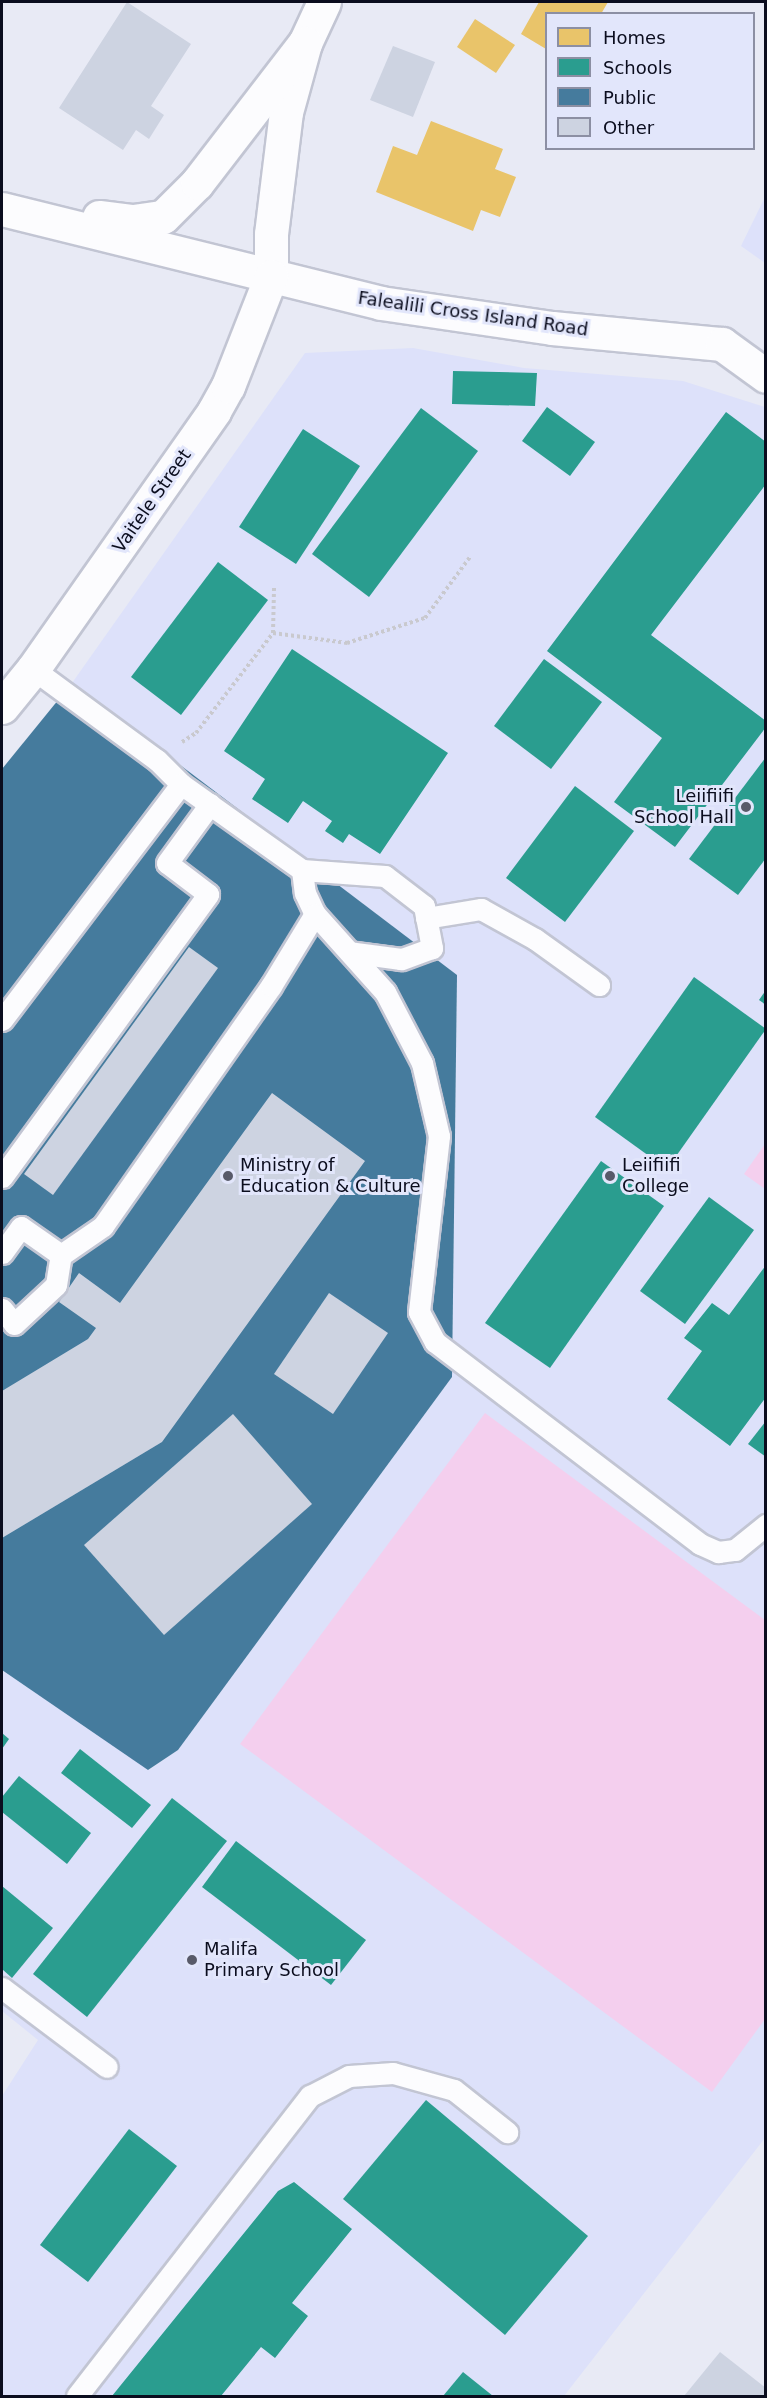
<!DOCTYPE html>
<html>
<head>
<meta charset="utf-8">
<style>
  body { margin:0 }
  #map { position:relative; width:767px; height:2398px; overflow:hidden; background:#e8eaf5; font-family:"DejaVu Sans",sans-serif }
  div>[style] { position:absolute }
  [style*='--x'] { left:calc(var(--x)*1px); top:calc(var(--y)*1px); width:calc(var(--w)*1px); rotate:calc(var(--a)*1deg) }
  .built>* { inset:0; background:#dde1fa }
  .green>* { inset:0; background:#f4cfee }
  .homes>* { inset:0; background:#e9c46a }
  .schools>* { inset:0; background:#2a9d8f }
  .public>* { inset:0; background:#457b9d }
  .building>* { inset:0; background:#cdd3e1 }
  .path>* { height:4px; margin-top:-2px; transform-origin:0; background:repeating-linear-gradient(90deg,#c9c9ce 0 3px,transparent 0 6px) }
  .roads { filter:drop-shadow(2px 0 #c2c5d3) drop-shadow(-2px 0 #c2c5d3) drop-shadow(0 2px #c2c5d3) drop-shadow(0 -2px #c2c5d3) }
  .lane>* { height:21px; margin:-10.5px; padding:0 10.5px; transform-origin:10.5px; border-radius:10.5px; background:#fcfcfe }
  .secondary>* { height:33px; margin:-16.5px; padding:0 16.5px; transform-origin:16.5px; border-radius:16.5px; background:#fcfcfe }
  .primary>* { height:33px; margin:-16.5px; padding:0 16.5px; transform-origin:16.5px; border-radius:16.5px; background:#fcfcfe }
  .dots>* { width:16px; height:16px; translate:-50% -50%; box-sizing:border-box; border:3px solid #e2e6fb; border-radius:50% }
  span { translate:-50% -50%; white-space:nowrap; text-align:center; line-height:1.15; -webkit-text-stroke:6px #e2e6fb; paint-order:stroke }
  .street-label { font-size:18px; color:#0b0d1e }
  .poi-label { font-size:18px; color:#0b0d1e }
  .right { translate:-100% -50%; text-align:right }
  .left { translate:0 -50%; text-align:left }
  .frame { position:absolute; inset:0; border:3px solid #0b0d1e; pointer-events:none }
  .legend { position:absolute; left:545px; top:12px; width:210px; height:138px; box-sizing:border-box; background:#e2e6fb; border:2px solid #8c8fa3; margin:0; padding:8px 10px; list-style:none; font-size:18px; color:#0b0d1e }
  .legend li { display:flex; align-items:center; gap:12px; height:30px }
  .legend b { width:30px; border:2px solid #8c8fa3 }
</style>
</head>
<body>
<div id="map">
  <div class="built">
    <div style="clip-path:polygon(765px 197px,765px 263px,741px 246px)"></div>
    <div style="clip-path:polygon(413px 348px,524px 368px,683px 381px,765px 407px,765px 2138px,564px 2396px,2px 2396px,2px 2096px,38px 2040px,2px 2011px,2px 1670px,149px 1770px,178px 1750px,452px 1377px,457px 975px,72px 683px,305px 353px)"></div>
  </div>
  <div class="green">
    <div style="clip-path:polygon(765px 1144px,765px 1189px,744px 1174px)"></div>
    <div style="clip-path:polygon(485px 1413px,765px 1620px,765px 2019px,712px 2092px,240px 1744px)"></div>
  </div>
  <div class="homes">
    <div style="clip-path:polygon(539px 2px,608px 2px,601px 14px,546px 14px,546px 49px,521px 34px)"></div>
    <div style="clip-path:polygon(475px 19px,515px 45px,496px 73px,457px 47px)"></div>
    <div style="clip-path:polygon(431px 121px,503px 149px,495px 169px,516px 177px,500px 217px,481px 210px,473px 231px,376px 192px,393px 146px,417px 155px)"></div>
  </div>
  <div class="schools">
    <div style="clip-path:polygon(453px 371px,537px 373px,535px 406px,452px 404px)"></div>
    <div style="clip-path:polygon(547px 407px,595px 442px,570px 476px,522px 441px)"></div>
    <div style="clip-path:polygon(421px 408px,478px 451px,369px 597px,312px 554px)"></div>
    <div style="clip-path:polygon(726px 412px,766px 442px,766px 484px,651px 635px,766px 721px,766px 727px,675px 847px,614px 802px,662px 738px,547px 651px)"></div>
    <div style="clip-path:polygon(303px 429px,360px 466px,296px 564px,239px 527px)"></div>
    <div style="clip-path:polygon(218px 562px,268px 600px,181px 715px,131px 677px)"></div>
    <div style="clip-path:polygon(292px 649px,448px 753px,380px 854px,349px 834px,343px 843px,325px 831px,332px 821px,303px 801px,288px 823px,252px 799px,265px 779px,224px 751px)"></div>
    <div style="clip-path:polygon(544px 659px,602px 702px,551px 769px,494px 726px)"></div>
    <div style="clip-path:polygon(766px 757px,766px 858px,738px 895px,689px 859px)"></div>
    <div style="clip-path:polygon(575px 786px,634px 831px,565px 922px,506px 878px)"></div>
    <div style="clip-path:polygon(694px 977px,766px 1029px,667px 1169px,595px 1117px)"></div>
    <div style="clip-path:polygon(766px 990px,766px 1005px,759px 1000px)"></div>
    <div style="clip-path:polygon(601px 1161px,664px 1206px,550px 1368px,485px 1323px)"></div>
    <div style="clip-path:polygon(709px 1197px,754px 1230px,685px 1324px,640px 1291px)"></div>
    <div style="clip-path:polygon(766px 1265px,766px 1397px,730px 1446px,667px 1399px,702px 1351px,684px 1338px,712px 1303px,729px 1315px)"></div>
    <div style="clip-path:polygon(766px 1421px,766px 1457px,748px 1444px)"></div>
    <div style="clip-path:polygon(2px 1733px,9px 1739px,2px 1749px)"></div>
    <div style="clip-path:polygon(80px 1749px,151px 1805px,132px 1828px,61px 1773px)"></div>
    <div style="clip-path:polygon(19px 1776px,91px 1833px,67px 1864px,2px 1812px,2px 1797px)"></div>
    <div style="clip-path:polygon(172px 1798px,227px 1841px,87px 2017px,33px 1974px)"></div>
    <div style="clip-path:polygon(236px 1841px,366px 1940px,331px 1985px,202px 1887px)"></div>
    <div style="clip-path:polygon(2px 1886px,53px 1928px,12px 1978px,2px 1969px)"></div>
    <div style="clip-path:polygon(426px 2100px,588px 2236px,505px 2335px,343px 2199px)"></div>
    <div style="clip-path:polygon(129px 2129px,177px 2166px,88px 2282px,40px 2245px)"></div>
    <div style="clip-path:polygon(294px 2182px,352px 2229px,292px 2303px,308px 2316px,275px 2358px,261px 2347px,221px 2396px,112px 2396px,278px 2191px)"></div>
    <div style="clip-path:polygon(463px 2372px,493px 2396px,443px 2396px)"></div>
  </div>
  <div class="public">
    <div style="clip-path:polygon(72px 683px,457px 975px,452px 1377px,178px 1750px,148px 1770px,2px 1670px,2px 769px)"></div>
  </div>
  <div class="building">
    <div style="clip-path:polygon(127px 2px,191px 44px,151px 106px,164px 115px,149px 139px,136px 130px,123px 150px,59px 108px)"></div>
    <div style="clip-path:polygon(393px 46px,435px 62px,413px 117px,370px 100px)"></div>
    <div style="clip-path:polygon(189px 947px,218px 968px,53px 1195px,24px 1174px)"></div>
    <div style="clip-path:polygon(272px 1093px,365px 1161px,162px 1442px,2px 1538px,2px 1391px,88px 1339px,96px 1328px,59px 1302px,79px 1273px,120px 1303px)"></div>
    <div style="clip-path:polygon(329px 1293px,388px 1333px,333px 1414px,274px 1374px)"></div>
    <div style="clip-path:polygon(233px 1414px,312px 1504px,164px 1635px,84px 1545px)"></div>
    <div style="clip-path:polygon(720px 2352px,766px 2388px,766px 2396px,684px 2396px)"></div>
  </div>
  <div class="path">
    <div style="--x:273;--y:633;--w:75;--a:7.7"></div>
    <div style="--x:347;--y:643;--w:82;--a:-17.8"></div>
    <div style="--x:425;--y:618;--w:76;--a:-53.6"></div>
    <div style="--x:182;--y:742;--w:17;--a:-33"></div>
    <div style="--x:196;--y:733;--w:126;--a:-52.4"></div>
    <div style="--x:273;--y:633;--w:45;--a:-88.7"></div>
  </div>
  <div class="roads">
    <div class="lane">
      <div style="--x:33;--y:669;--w:154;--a:36.3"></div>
      <div style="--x:157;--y:760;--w:34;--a:45"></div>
      <div style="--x:181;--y:784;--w:148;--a:35.4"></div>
      <div style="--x:302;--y:870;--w:23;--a:83"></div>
      <div style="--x:305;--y:893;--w:23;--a:65"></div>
      <div style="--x:315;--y:914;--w:105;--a:48.1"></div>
      <div style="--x:385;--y:992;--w:80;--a:62.5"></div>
      <div style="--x:422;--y:1063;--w:75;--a:76.9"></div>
      <div style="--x:439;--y:1136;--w:177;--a:96.5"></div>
      <div style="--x:419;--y:1312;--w:34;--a:62"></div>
      <div style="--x:435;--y:1342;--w:333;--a:37.3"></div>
      <div style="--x:700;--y:1544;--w:20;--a:24"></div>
      <div style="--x:718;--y:1552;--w:17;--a:-7"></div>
      <div style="--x:735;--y:1550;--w:40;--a:-39"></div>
      <div style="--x:302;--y:870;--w:83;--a:4.1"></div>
      <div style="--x:385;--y:876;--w:49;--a:37.6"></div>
      <div style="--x:424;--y:906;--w:43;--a:79.2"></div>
      <div style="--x:432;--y:948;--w:33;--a:160"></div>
      <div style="--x:401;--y:959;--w:52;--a:-172.3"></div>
      <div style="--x:426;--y:918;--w:56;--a:-9.3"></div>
      <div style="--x:481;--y:909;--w:62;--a:29.1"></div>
      <div style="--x:535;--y:939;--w:79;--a:35.7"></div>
      <div style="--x:2;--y:1020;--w:296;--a:-52.8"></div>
      <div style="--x:2;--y:1177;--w:350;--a:-53.9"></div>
      <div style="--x:208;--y:894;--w:51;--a:-142.9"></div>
      <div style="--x:167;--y:863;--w:73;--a:-53.9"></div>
      <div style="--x:2;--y:1253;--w:32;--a:-54"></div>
      <div style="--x:21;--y:1227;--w:49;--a:35"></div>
      <div style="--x:2;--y:1309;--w:19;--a:51"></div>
      <div style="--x:14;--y:1324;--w:57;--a:-42.9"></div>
      <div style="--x:56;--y:1285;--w:30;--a:-81"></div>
      <div style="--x:61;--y:1255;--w:51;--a:-34.6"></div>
      <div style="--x:103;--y:1226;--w:293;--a:-55"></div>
      <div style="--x:271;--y:986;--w:84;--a:-58.6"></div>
      <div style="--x:2;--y:1988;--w:131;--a:37"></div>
      <div style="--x:77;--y:2396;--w:380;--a:-52.2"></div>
      <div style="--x:310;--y:2096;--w:44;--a:-27.1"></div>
      <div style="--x:349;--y:2076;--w:44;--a:-3.9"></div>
      <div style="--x:393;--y:2073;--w:63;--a:15.6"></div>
      <div style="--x:454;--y:2090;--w:68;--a:38.4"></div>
    </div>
    <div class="secondary">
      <div style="--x:271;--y:276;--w:42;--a:-90"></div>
      <div style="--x:271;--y:234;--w:123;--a:-83"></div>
      <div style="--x:286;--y:112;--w:72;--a:-74.6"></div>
      <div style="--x:305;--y:43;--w:45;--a:-65.1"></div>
    </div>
    <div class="primary">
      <div style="--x:2;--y:209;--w:390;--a:13.9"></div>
      <div style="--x:381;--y:303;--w:173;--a:8.3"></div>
      <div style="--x:552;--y:328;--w:171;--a:5.4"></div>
      <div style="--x:722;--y:344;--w:54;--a:36"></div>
      <div style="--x:99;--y:217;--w:34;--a:7"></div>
      <div style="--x:133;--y:221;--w:30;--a:-8"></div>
      <div style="--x:163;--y:217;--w:48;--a:-45"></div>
      <div style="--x:197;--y:183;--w:177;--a:-52.4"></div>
      <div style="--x:2;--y:707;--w:49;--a:-50.8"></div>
      <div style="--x:33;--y:669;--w:315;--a:-54.9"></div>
      <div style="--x:214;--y:411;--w:29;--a:-61"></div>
      <div style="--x:228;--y:386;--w:118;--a:-68.6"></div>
    </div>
  </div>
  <div class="dots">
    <div style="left:746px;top:807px;background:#585a69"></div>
    <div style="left:228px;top:1176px;background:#585a69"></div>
    <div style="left:610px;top:1176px;background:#585a69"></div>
    <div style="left:192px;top:1960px;background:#585a69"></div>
  </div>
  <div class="street-label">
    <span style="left:473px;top:314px;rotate:8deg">Falealili Cross Island Road</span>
    <span style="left:152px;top:501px;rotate:-55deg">Vaitele Street</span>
  </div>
  <div class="poi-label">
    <span class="right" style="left:734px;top:807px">Leiifiifi<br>School Hall</span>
    <span class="left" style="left:240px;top:1176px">Ministry of<br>Education &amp; Culture</span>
    <span class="left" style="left:622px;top:1176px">Leiifiifi<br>College</span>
    <span class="left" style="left:204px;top:1960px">Malifa<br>Primary School</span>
  </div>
  <div class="frame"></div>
  <ul class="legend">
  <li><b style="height:16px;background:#e9c46a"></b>Homes</li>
  <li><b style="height:16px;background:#2a9d8f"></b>Schools</li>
  <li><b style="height:16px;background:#457b9d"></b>Public</li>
  <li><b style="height:16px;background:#cdd3e1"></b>Other</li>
  </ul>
</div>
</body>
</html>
